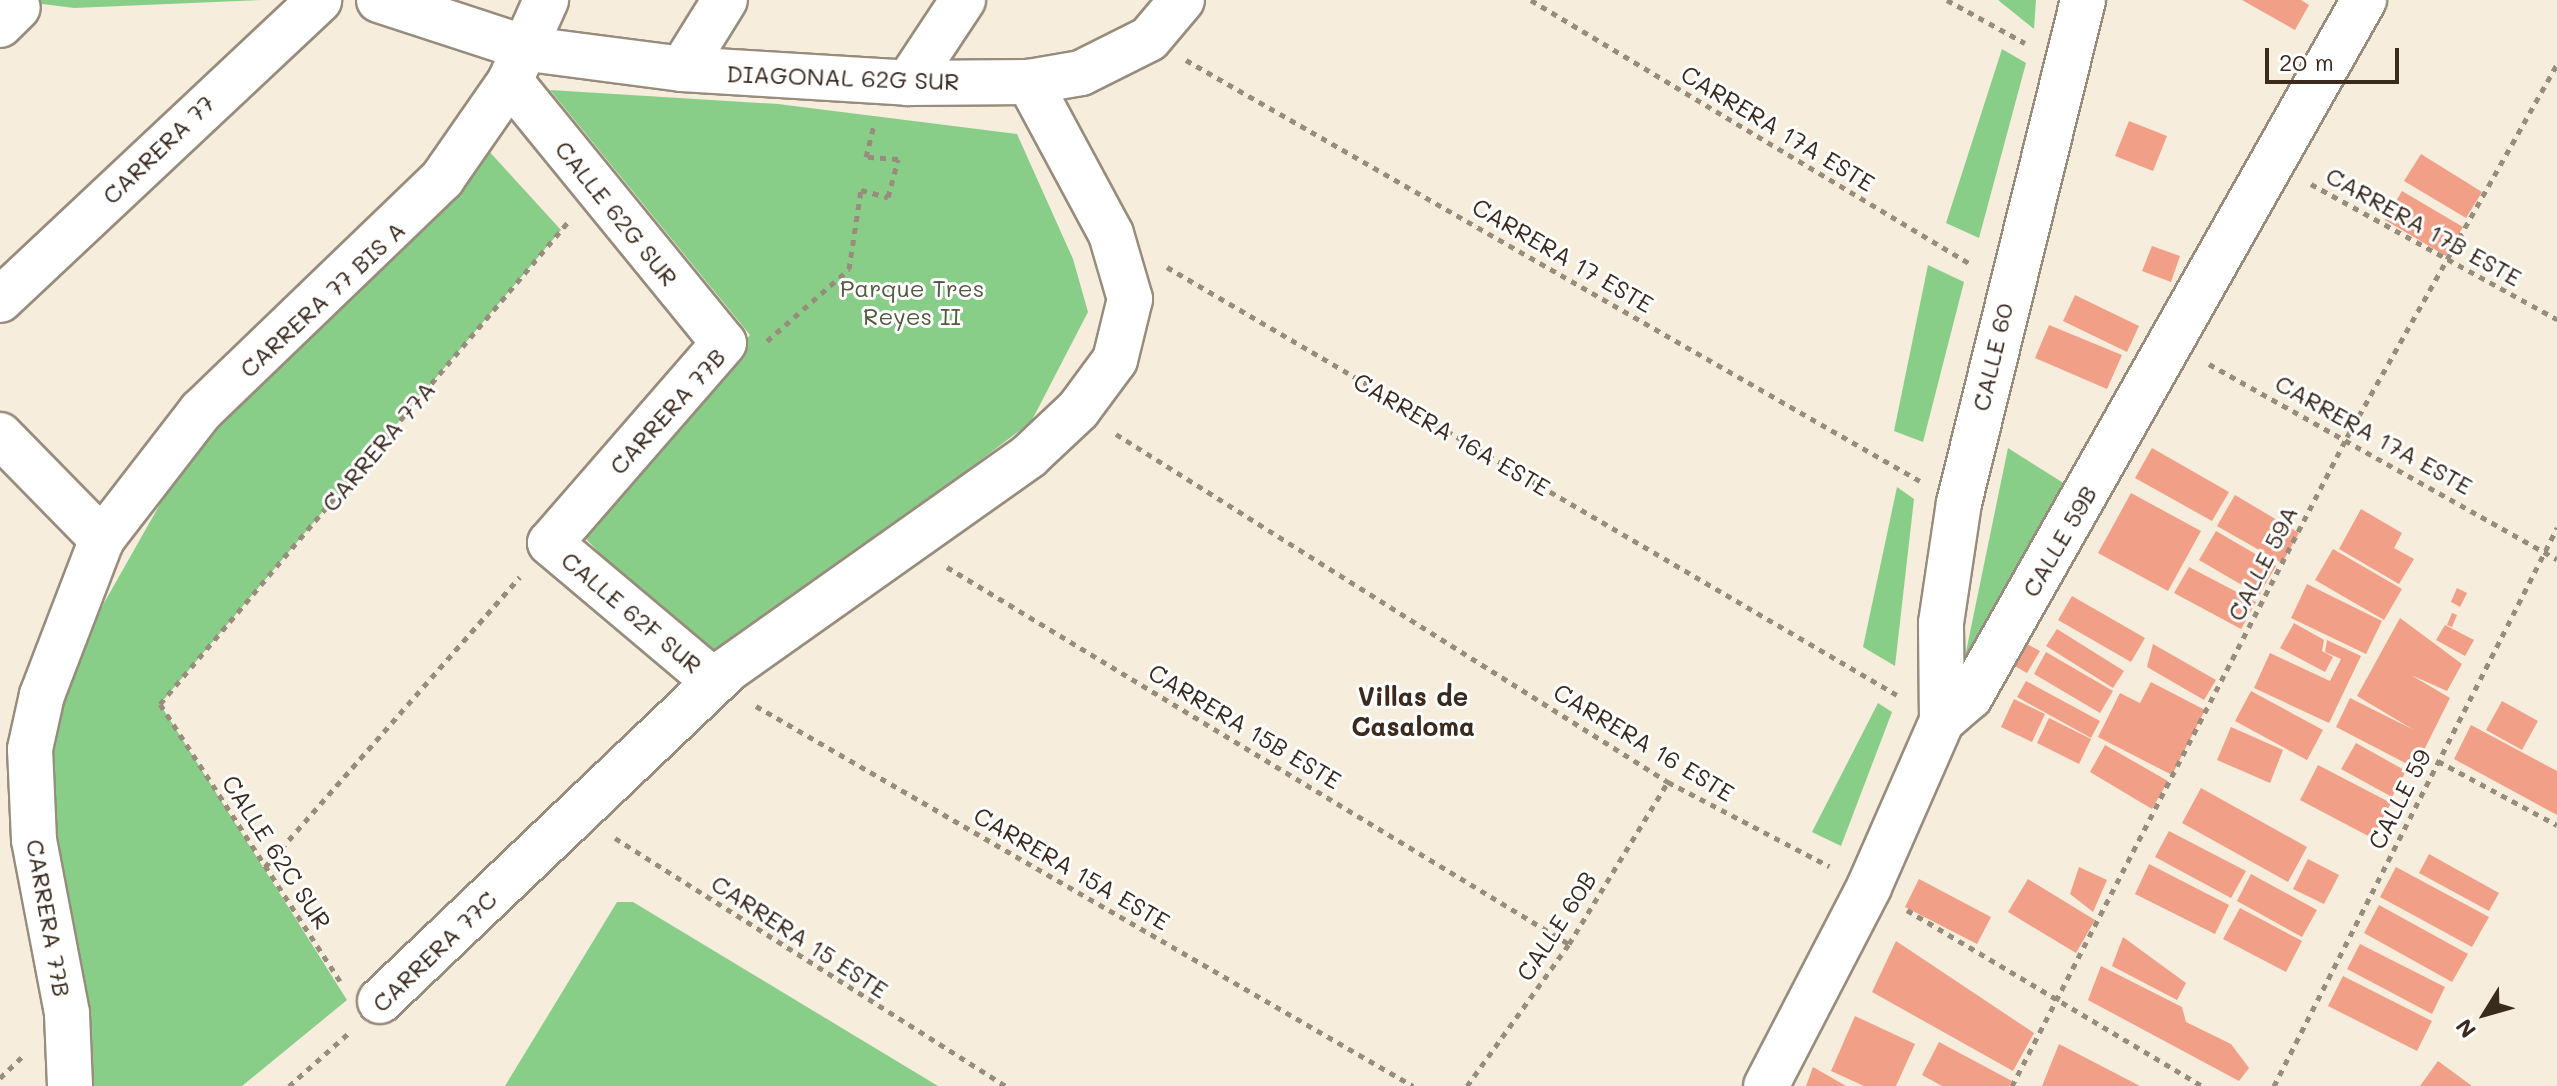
<!DOCTYPE html>
<html>
<head>
<meta charset="utf-8">
<style>
  body { margin:0 }
  #map { position:relative; width:2557px; height:1086px; overflow:hidden; background:#f6eddc; font-family:Mali,sans-serif }
  div>[style] { position:absolute }
  [style*='--x'] { left:calc(var(--x)*1px); top:calc(var(--y)*1px); width:calc(var(--w)*1px); rotate:calc(var(--a)*1deg) }
  .green>* { inset:0; background:#89ce88 }
  .building>* { inset:0; background:#f1a087 }
  .path>* { height:5px; margin-top:-2.5px; transform-origin:0; background:repeating-linear-gradient(90deg,#988c7d 0 6px,transparent 0 12px) }
  .roads { filter:drop-shadow(2px 0 #988c7d) drop-shadow(-2px 0 #988c7d) drop-shadow(0 2px #988c7d) drop-shadow(0 -2px #988c7d) }
  .minor>* { height:44px; margin:-22px; padding:0 22px; transform-origin:22px; border-radius:22px; background:#fff }
  span { translate:-50% -50%; white-space:nowrap; text-align:center; line-height:1.15; -webkit-text-stroke:6px #fff; paint-order:stroke }
  .street-label { font-size:24px; color:#3b2a1e }
  .park-label { font-size:24px; color:#525b3e }
  .neighbourhood-label { font-size:26px; color:#3b2a1e; font-weight:700 }
  .north { position:absolute; left:2445px; top:974px; width:80px; height:80px; -webkit-text-stroke:6px #fff; paint-order:stroke; rotate:233deg; font-size:22px; font-weight:700; line-height:32px; text-align:center; color:#3b2a1e }
  .north::after { content:''; display:block; margin:auto; width:28px; height:36px; background:#3b2a1e; clip-path:polygon(50% 0,100% 100%,50% 72%,0 100%) }
  .scale { position:absolute; left:2265px; top:48px; width:134px; height:36px; box-sizing:border-box; border:4px solid #3b2a1e; border-top:0; padding-left:10px; font-size:24px; line-height:28px; white-space:nowrap; color:#3b2a1e; -webkit-text-stroke:6px #fff; paint-order:stroke }
</style>
</head>
<body>
<div id="map">
  <div class="green">
    <div style="clip-path:polygon(11px 0,262px 0,74px 8px)"></div>
    <div style="clip-path:polygon(1998px 0,2036px 0,2034px 29px)"></div>
    <div style="clip-path:polygon(2002px 49px,2026px 63px,1979px 238px,1946px 223px)"></div>
    <div style="clip-path:polygon(550px 90px,778px 104px,1017px 134px,1073px 259px,1088px 312px,1031px 422px,711px 665px,583px 536px,750px 335px)"></div>
    <div style="clip-path:polygon(486px 148px,561px 230px,160px 704px,347px 1000px,242px 1086px,92px 1086px,49px 843px,49px 722px,104px 603px,168px 490px,224px 418px)"></div>
    <div style="clip-path:polygon(1928px 265px,1964px 282px,1923px 442px,1894px 431px)"></div>
    <div style="clip-path:polygon(2008px 448px,2065px 484px,1960px 681px)"></div>
    <div style="clip-path:polygon(1897px 487px,1914px 499px,1895px 666px,1863px 647px)"></div>
    <div style="clip-path:polygon(1878px 703px,1892px 712px,1841px 846px,1812px 832px)"></div>
    <div style="clip-path:polygon(617px 902px,633px 902px,938px 1086px,505px 1086px)"></div>
  </div>
  <div class="building">
    <div style="clip-path:polygon(2242px 0,2301px 0,2309px 5px,2295px 30px)"></div>
    <div style="clip-path:polygon(2129px 121px,2167px 136px,2153px 171px,2115px 156px)"></div>
    <div style="clip-path:polygon(2421px 154px,2482px 192px,2466px 218px,2404px 181px)"></div>
    <div style="clip-path:polygon(2402px 191px,2463px 227px,2446px 256px,2385px 220px)"></div>
    <div style="clip-path:polygon(2152px 246px,2180px 256px,2171px 282px,2142px 271px)"></div>
    <div style="clip-path:polygon(2075px 295px,2139px 326px,2127px 352px,2063px 321px)"></div>
    <div style="clip-path:polygon(2049px 325px,2122px 355px,2107px 389px,2035px 358px)"></div>
    <div style="clip-path:polygon(2152px 448px,2229px 492px,2212px 521px,2135px 478px)"></div>
    <div style="clip-path:polygon(2131px 493px,2201px 531px,2168px 591px,2098px 553px)"></div>
    <div style="clip-path:polygon(2235px 495px,2299px 533px,2282px 563px,2217px 526px)"></div>
    <div style="clip-path:polygon(2361px 509px,2402px 533px,2394px 548px,2414px 559px,2399px 584px,2339px 549px)"></div>
    <div style="clip-path:polygon(2216px 531px,2276px 566px,2259px 595px,2199px 560px)"></div>
    <div style="clip-path:polygon(2333px 549px,2402px 589px,2384px 620px,2315px 580px)"></div>
    <div style="clip-path:polygon(2189px 567px,2256px 602px,2241px 629px,2174px 593px)"></div>
    <div style="clip-path:polygon(2307px 584px,2382px 621px,2366px 654px,2291px 618px)"></div>
    <div style="clip-path:polygon(2457px 588px,2467px 593px,2460px 607px,2451px 602px)"></div>
    <div style="clip-path:polygon(2072px 596px,2145px 638px,2131px 662px,2058px 620px)"></div>
    <div style="clip-path:polygon(2452px 613px,2457px 615px,2452px 627px,2447px 625px)"></div>
    <div style="clip-path:polygon(2400px 618px,2462px 664px,2447px 691px,2411px 675px,2450px 698px,2415px 768px,2336px 727px,2350px 698px,2414px 730px,2357px 696px)"></div>
    <div style="clip-path:polygon(2294px 623px,2324px 640px,2322px 651px,2333px 657px,2325px 672px,2280px 648px)"></div>
    <div style="clip-path:polygon(2445px 625px,2474px 640px,2465px 656px,2436px 640px)"></div>
    <div style="clip-path:polygon(2057px 629px,2124px 671px,2113px 688px,2046px 646px)"></div>
    <div style="clip-path:polygon(2327px 640px,2361px 656px,2329px 723px,2254px 688px,2270px 653px,2330px 681px,2341px 659px,2325px 652px)"></div>
    <div style="clip-path:polygon(2027px 644px,2040px 651px,2027px 673px,2013px 665px)"></div>
    <div style="clip-path:polygon(2153px 644px,2216px 680px,2204px 700px,2147px 667px)"></div>
    <div style="clip-path:polygon(2046px 652px,2113px 691px,2100px 713px,2034px 674px)"></div>
    <div style="clip-path:polygon(2026px 681px,2100px 721px,2091px 738px,2017px 697px)"></div>
    <div style="clip-path:polygon(2151px 682px,2205px 710px,2172px 775px,2098px 737px,2120px 693px,2140px 703px)"></div>
    <div style="clip-path:polygon(2251px 691px,2323px 730px,2307px 760px,2235px 721px)"></div>
    <div style="clip-path:polygon(2014px 699px,2045px 714px,2032px 742px,2001px 727px)"></div>
    <div style="clip-path:polygon(2502px 701px,2538px 721px,2522px 750px,2486px 730px)"></div>
    <div style="clip-path:polygon(2049px 718px,2091px 739px,2079px 764px,2037px 743px)"></div>
    <div style="clip-path:polygon(2471px 725px,2557px 771px,2557px 815px,2454px 759px)"></div>
    <div style="clip-path:polygon(2231px 727px,2283px 750px,2270px 783px,2217px 760px)"></div>
    <div style="clip-path:polygon(2356px 743px,2406px 771px,2392px 797px,2341px 769px)"></div>
    <div style="clip-path:polygon(2105px 745px,2168px 781px,2152px 809px,2090px 772px)"></div>
    <div style="clip-path:polygon(2318px 765px,2391px 803px,2372px 838px,2300px 800px)"></div>
    <div style="clip-path:polygon(2201px 788px,2307px 847px,2288px 882px,2182px 823px)"></div>
    <div style="clip-path:polygon(2169px 831px,2246px 871px,2231px 898px,2155px 857px)"></div>
    <div style="clip-path:polygon(2429px 854px,2499px 893px,2489px 911px,2419px 873px)"></div>
    <div style="clip-path:polygon(2308px 859px,2339px 875px,2324px 904px,2293px 889px)"></div>
    <div style="clip-path:polygon(2149px 864px,2229px 905px,2215px 934px,2135px 894px)"></div>
    <div style="clip-path:polygon(2079px 867px,2107px 880px,2093px 912px,2070px 894px)"></div>
    <div style="clip-path:polygon(2396px 867px,2489px 917px,2472px 947px,2380px 897px)"></div>
    <div style="clip-path:polygon(2251px 874px,2317px 910px,2302px 937px,2237px 901px)"></div>
    <div style="clip-path:polygon(1919px 879px,1991px 917px,1977px 944px,1905px 907px)"></div>
    <div style="clip-path:polygon(2028px 879px,2095px 920px,2076px 953px,2008px 912px)"></div>
    <div style="clip-path:polygon(2379px 905px,2468px 954px,2452px 982px,2364px 933px)"></div>
    <div style="clip-path:polygon(2240px 908px,2302px 941px,2286px 972px,2223px 939px)"></div>
    <div style="clip-path:polygon(2123px 937px,2186px 983px,2177px 1000px,2112px 966px)"></div>
    <div style="clip-path:polygon(1896px 941px,2034px 1033px,2013px 1071px,1872px 992px)"></div>
    <div style="clip-path:polygon(2360px 944px,2445px 987px,2432px 1014px,2347px 969px)"></div>
    <div style="clip-path:polygon(2101px 966px,2182px 1007px,2186px 1022px,2231px 1044px,2249px 1068px,2239px 1081px,2088px 1000px)"></div>
    <div style="clip-path:polygon(2343px 976px,2432px 1021px,2417px 1051px,2328px 1006px)"></div>
    <div style="clip-path:polygon(1855px 1016px,1915px 1044px,1896px 1086px,1864px 1086px,1831px 1071px)"></div>
    <div style="clip-path:polygon(1939px 1042px,2012px 1081px,2009px 1086px,1942px 1086px,1922px 1075px)"></div>
    <div style="clip-path:polygon(2059px 1044px,2140px 1086px,2042px 1086px)"></div>
    <div style="clip-path:polygon(2438px 1061px,2472px 1086px,2420px 1086px)"></div>
    <div style="clip-path:polygon(1813px 1067px,1846px 1086px,1806px 1086px)"></div>
  </div>
  <div class="path">
    <div style="--x:1531;--y:0;--w:514;--a:31"></div>
    <div style="--x:1947;--y:0;--w:89;--a:28.9"></div>
    <div style="--x:1186;--y:60;--w:846;--a:29.84"></div>
    <div style="--x:2311;--y:184;--w:281;--a:28.8"></div>
    <div style="--x:1167;--y:267;--w:846;--a:30.38"></div>
    <div style="--x:767;--y:341;--w:109;--a:-41.3"></div>
    <div style="--x:849;--y:269;--w:80;--a:-81.4"></div>
    <div style="--x:861;--y:190;--w:28;--a:15"></div>
    <div style="--x:888;--y:197;--w:39;--a:-75"></div>
    <div style="--x:898;--y:159;--w:32;--a:-176"></div>
    <div style="--x:866;--y:157;--w:32;--a:-76"></div>
    <div style="--x:2209;--y:364;--w:399;--a:29.3"></div>
    <div style="--x:1116;--y:434;--w:653;--a:32.23"></div>
    <div style="--x:1668;--y:782;--w:182;--a:27.6"></div>
    <div style="--x:947;--y:567;--w:727;--a:31.22"></div>
    <div style="--x:756;--y:706;--w:759;--a:30.04"></div>
    <div style="--x:2438;--y:761;--w:135;--a:28.3"></div>
    <div style="--x:615;--y:838;--w:463;--a:32.4"></div>
    <div style="--x:265;--y:867;--w:386;--a:-48.7"></div>
    <div style="--x:1907;--y:910;--w:344;--a:30.8"></div>
    <div style="--x:340;--y:981;--w:330;--a:-123"></div>
    <div style="--x:160;--y:704;--w:631;--a:-49.75"></div>
    <div style="--x:0;--y:1078;--w:35;--a:-44"></div>
    <div style="--x:289;--y:1086;--w:83;--a:-41.6"></div>
    <div style="--x:1467;--y:1086;--w:175;--a:-54.3"></div>
    <div style="--x:1569;--y:944;--w:190;--a:-58.6"></div>
    <div style="--x:2012;--y:1086;--w:730;--a:-62.7"></div>
    <div style="--x:2347;--y:437;--w:427;--a:-60.6"></div>
    <div style="--x:2274;--y:1086;--w:626;--a:-63.11"></div>
  </div>
  <div class="roads">
    <div class="minor">
      <div style="--x:379;--y:0;--w:158;--a:18.1"></div>
      <div style="--x:529;--y:49;--w:154;--a:7.4"></div>
      <div style="--x:682;--y:69;--w:226;--a:3.5"></div>
      <div style="--x:908;--y:83;--w:121;--a:-0.5"></div>
      <div style="--x:1029;--y:82;--w:53;--a:-9.8"></div>
      <div style="--x:1081;--y:73;--w:76;--a:-26.6"></div>
      <div style="--x:1149;--y:39;--w:51;--a:-49.8"></div>
      <div style="--x:0;--y:25;--w:25;--a:-45"></div>
      <div style="--x:682;--y:69;--w:81;--a:-58.1"></div>
      <div style="--x:510;--y:81;--w:338;--a:50.8"></div>
      <div style="--x:724;--y:343;--w:265;--a:131"></div>
      <div style="--x:550;--y:543;--w:214;--a:40.1"></div>
      <div style="--x:908;--y:83;--w:100;--a:-56.5"></div>
      <div style="--x:0;--y:300;--w:438;--a:-43.2"></div>
      <div style="--x:0;--y:435;--w:146;--a:45.6"></div>
      <div style="--x:1942;--y:721;--w:98;--a:-90.6"></div>
      <div style="--x:1941;--y:623;--w:121;--a:-81.5"></div>
      <div style="--x:1959;--y:503;--w:518;--a:-76.15"></div>
      <div style="--x:380;--y:1001;--w:480;--a:-43.6"></div>
      <div style="--x:727;--y:670;--w:370;--a:-35.3"></div>
      <div style="--x:1029;--y:456;--w:67;--a:-43.2"></div>
      <div style="--x:1078;--y:410;--w:62;--a:-53.5"></div>
      <div style="--x:1115;--y:360;--w:63;--a:-76.2"></div>
      <div style="--x:1130;--y:299;--w:68;--a:-106.3"></div>
      <div style="--x:1111;--y:234;--w:173;--a:-118.3"></div>
      <div style="--x:70;--y:1086;--w:73;--a:-92.4"></div>
      <div style="--x:67;--y:1013;--w:176;--a:-100.8"></div>
      <div style="--x:34;--y:840;--w:91;--a:-92.5"></div>
      <div style="--x:30;--y:749;--w:55;--a:-77.5"></div>
      <div style="--x:42;--y:695;--w:167;--a:-69"></div>
      <div style="--x:102;--y:539;--w:162;--a:-52.3"></div>
      <div style="--x:201;--y:411;--w:335;--a:-43.9"></div>
      <div style="--x:442;--y:179;--w:119;--a:-55.2"></div>
      <div style="--x:510;--y:81;--w:89;--a:-66"></div>
      <div style="--x:1766;--y:1086;--w:224;--a:-62.6"></div>
      <div style="--x:1869;--y:887;--w:181;--a:-66.3"></div>
      <div style="--x:1942;--y:721;--w:37;--a:-41"></div>
      <div style="--x:1970;--y:697;--w:801;--a:-60.52"></div>
    </div>
  </div>
  <div class="street-label">
    <span style="left:843px;top:77px;rotate:2deg">DIAGONAL 62G SUR</span>
    <span style="left:1778px;top:128px;rotate:31deg">CARRERA 17A ESTE</span>
    <span style="left:158px;top:149px;rotate:-44deg">CARRERA 77</span>
    <span style="left:617px;top:213px;rotate:51deg">CALLE 62G SUR</span>
    <span style="left:2424px;top:226px;rotate:29deg">CARRERA 17B ESTE</span>
    <span style="left:1563px;top:255px;rotate:30deg">CARRERA 17 ESTE</span>
    <span style="left:322px;top:299px;rotate:-43deg">CARRERA 77 BIS A</span>
    <span style="left:1992px;top:357px;rotate:-77deg">CALLE 60</span>
    <span style="left:667px;top:411px;rotate:-48deg">CARRERA 77B</span>
    <span style="left:1452px;top:434px;rotate:30deg">CARRERA 16A ESTE</span>
    <span style="left:2374px;top:434px;rotate:29deg">CARRERA 17A ESTE</span>
    <span style="left:378px;top:446px;rotate:-50deg">CARRERA 77A</span>
    <span style="left:2059px;top:541px;rotate:-60deg">CALLE 59B</span>
    <span style="left:2262px;top:563px;rotate:-63deg">CALLE 59A</span>
    <span style="left:632px;top:612px;rotate:40deg">CALLE 62F SUR</span>
    <span style="left:1245px;top:726px;rotate:31deg">CARRERA 15B ESTE</span>
    <span style="left:1644px;top:742px;rotate:31deg">CARRERA 16 ESTE</span>
    <span style="left:2399px;top:799px;rotate:-63deg">CALLE 59</span>
    <span style="left:277px;top:852px;rotate:57deg">CALLE 62C SUR</span>
    <span style="left:1072px;top:868px;rotate:30deg">CARRERA 15A ESTE</span>
    <span style="left:49px;top:918px;rotate:80deg">CARRERA 77B</span>
    <span style="left:1556px;top:926px;rotate:-57deg">CALLE 60B</span>
    <span style="left:800px;top:936px;rotate:33deg">CARRERA 15 ESTE</span>
    <span style="left:434px;top:951px;rotate:-44deg">CARRERA 77C</span>
  </div>
  <div class="park-label">
    <span style="left:912px;top:302px">Parque Tres<br>Reyes II</span>
  </div>
  <div class="neighbourhood-label">
    <span style="left:1413px;top:712px">Villas de<br>Casaloma</span>
  </div>
  <div class="north">N</div>
  <div class="scale">20 m</div>
</div>
</body>
</html>
